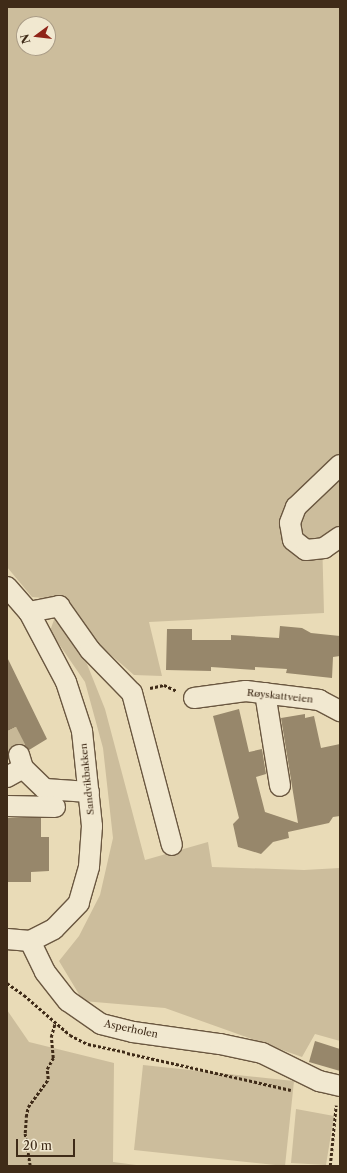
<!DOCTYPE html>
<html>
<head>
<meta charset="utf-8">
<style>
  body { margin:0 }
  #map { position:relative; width:347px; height:1173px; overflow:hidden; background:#e9dbb7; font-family:"Libre Caslon Text",serif }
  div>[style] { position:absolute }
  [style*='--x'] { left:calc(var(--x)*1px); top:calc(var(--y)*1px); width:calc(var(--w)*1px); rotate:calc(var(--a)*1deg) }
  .green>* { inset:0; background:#ccbd9c }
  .building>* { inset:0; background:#97876b }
  .minor-tunnel>* { height:20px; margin-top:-10px; transform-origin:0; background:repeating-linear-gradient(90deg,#c7b897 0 20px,transparent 0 30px) }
  .path>* { height:2.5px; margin-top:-1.25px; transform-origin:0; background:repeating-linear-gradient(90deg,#3f2b18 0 3px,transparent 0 5px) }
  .roads { filter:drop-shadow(1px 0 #6a5740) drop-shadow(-1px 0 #6a5740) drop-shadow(0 1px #6a5740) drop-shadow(0 -1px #6a5740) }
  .minor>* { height:20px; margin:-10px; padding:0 10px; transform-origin:10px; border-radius:10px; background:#f1e8d0 }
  span { translate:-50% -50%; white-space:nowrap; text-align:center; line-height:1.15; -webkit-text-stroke:3px #f1e8d0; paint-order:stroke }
  .street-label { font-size:10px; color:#3f2b18 }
  .frame { position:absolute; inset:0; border:8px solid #3f2b18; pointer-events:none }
  .north { position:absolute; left:16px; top:16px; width:40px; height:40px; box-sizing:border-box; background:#f1e8d0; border:1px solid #aa9c86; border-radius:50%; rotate:255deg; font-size:11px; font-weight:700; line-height:16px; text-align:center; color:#3f2b18 }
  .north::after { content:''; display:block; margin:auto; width:14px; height:18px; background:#8f2418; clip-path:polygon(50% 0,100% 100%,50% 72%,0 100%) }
  .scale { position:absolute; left:16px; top:1139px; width:59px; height:18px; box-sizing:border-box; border:2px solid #3f2b18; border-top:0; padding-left:5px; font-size:12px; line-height:14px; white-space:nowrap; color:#3f2b18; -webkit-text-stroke:3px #f1e8d0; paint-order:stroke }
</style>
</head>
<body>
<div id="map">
  <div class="green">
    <div style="clip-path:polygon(evenodd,7px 7px,340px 7px,340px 528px,322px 536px,324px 613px,149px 622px,162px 676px,134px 675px,95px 641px,67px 600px,32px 597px,7px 567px,7px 7px,24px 24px,48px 24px,48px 48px,24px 48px,24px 24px)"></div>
    <div style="clip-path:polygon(55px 617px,85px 659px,105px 709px,145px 860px,208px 842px,212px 867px,304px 870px,340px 868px,340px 1041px,315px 1034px,302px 1057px,165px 1008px,83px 1001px,59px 961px,79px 936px,100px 895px,113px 838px,103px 748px,85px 682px,50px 631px)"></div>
    <div style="clip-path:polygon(7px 1010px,29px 1042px,114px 1063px,113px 1162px,144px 1166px,7px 1166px)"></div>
    <div style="clip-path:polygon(143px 1065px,294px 1081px,285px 1166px,134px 1150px)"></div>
    <div style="clip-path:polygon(296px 1109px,334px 1116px,326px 1165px,291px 1163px)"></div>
  </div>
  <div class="building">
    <div style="clip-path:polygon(280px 626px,302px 628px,311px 633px,340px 636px,340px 656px,333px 657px,332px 678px,286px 673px,287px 669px,255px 667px,255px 670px,211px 667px,211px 671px,166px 670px,167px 629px,192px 629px,192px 640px,231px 640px,231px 635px,279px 638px)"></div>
    <div style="clip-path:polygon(7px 657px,47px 739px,29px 750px,22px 744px,15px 744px,8px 752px,7px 761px)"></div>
    <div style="clip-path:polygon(239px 709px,249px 752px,262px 749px,266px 774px,256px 777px,265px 812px,298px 823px,281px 718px,305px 714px,305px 718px,314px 716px,321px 748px,340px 744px,340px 816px,333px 817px,329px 823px,288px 832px,289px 838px,273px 842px,261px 854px,238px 847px,233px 824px,239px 818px,213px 716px)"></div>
    <div style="clip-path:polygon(7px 818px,41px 818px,41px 837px,49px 837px,49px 871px,31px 872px,31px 882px,7px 882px)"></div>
    <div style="clip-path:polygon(315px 1041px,340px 1049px,340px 1071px,309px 1062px)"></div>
  </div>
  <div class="minor-tunnel">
    <div style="--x:7;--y:731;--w:27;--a:63"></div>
  </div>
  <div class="path">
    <div style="--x:150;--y:688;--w:14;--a:-12"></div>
    <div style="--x:164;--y:685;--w:14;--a:25"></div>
    <div style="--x:7;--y:983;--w:21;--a:35"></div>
    <div style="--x:24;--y:995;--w:61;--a:41"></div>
    <div style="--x:70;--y:1035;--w:20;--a:27"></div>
    <div style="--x:88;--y:1044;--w:38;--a:12"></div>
    <div style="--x:127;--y:1053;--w:168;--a:12.7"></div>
    <div style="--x:30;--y:1166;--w:33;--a:-99"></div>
    <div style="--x:25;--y:1133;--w:16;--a:-86"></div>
    <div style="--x:26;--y:1117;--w:10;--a:-79"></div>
    <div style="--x:28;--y:1107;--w:34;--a:-54"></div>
    <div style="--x:48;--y:1079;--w:10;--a:-96"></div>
    <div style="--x:47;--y:1069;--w:13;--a:-61"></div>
    <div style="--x:53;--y:1058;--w:21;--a:-95"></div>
    <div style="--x:51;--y:1037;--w:15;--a:-74"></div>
    <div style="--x:285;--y:1166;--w:4;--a:0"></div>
    <div style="--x:330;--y:1166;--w:61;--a:-84.4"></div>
  </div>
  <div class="roads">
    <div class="minor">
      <div style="--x:340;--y:465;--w:61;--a:136.3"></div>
      <div style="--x:296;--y:507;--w:17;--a:111"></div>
      <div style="--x:290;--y:523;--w:17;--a:80"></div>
      <div style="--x:293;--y:540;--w:16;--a:38"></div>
      <div style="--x:306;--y:550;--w:18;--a:-6"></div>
      <div style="--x:324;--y:548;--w:19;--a:-35"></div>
      <div style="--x:7;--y:587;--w:33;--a:49"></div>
      <div style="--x:29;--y:612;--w:79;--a:62.1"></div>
      <div style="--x:66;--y:682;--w:52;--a:71.9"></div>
      <div style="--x:82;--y:731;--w:96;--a:84"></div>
      <div style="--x:92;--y:826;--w:41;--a:94.2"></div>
      <div style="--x:89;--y:867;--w:37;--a:106"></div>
      <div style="--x:79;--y:903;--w:36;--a:134"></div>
      <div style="--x:54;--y:929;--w:27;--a:153"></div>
      <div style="--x:30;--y:941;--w:23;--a:-175"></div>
      <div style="--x:29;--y:612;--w:31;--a:-11"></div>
      <div style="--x:59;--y:606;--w:54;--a:54.8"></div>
      <div style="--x:90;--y:650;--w:60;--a:45.7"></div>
      <div style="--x:132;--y:693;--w:157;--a:75.3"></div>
      <div style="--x:265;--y:693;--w:94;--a:80.8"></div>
      <div style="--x:194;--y:698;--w:52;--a:-7.7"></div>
      <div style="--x:246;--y:691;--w:74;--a:7"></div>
      <div style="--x:319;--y:700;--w:24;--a:28"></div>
      <div style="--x:19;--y:755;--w:14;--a:73"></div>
      <div style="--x:23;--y:768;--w:30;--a:44"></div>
      <div style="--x:45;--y:789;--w:44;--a:3.9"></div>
      <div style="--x:7;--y:777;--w:18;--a:-29"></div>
      <div style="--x:7;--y:806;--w:48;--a:1.2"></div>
      <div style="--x:30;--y:941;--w:34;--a:64"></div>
      <div style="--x:45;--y:972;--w:37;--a:52"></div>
      <div style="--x:68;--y:1001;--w:40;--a:34.9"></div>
      <div style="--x:101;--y:1024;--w:33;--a:14"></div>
      <div style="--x:133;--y:1032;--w:88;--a:7.9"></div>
      <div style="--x:220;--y:1044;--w:43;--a:12.1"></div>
      <div style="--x:262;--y:1053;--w:64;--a:26.2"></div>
      <div style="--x:319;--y:1081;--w:22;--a:13"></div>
    </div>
  </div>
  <div class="street-label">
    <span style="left:280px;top:696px;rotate:6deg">Røyskattveien</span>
    <span style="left:87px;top:779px;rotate:-96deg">Sandvikbakken</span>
    <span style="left:131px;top:1029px;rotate:12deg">Asperholen</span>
  </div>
  <div class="frame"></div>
  <div class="north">N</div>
  <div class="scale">20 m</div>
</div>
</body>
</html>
